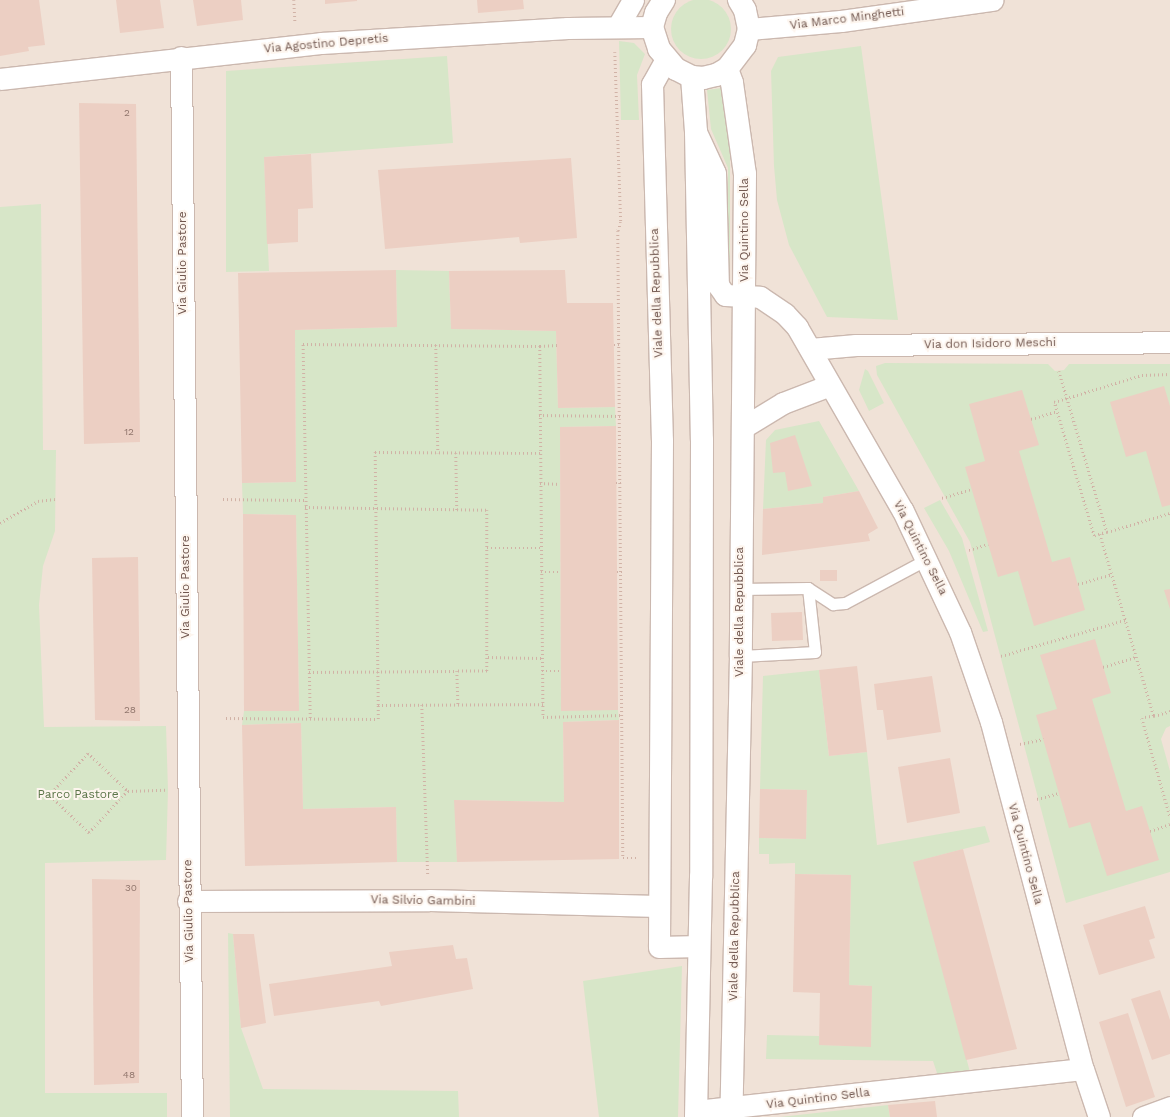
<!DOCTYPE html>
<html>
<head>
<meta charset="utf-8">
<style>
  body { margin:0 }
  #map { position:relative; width:1170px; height:1117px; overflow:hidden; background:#faf1e8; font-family:"Work Sans",sans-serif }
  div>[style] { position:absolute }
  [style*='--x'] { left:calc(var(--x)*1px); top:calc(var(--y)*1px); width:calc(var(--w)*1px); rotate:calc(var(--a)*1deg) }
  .residential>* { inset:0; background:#f0e2d7 }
  .green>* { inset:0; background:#d7e6c8 }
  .round { border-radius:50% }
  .building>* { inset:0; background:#eccfc3 }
  .path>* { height:2.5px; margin-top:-1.25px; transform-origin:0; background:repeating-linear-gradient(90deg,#d1b2a6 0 1px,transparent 0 4px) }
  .roads { filter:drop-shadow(1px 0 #cbb8af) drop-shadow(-1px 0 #cbb8af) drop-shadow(0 1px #cbb8af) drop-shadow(0 -1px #cbb8af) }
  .lane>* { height:11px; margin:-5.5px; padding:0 5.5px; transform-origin:5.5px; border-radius:5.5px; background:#fff }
  .street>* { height:21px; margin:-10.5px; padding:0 10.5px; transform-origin:10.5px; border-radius:10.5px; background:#fff }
  .secondary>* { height:22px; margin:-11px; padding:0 11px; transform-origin:11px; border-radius:11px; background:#fff }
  span { translate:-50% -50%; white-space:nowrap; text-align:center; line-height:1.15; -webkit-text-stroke:4px #fdf5ee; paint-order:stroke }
  .number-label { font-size:10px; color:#90756c }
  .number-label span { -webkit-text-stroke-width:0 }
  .street-label { font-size:12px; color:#71574f }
  .park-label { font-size:12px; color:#5b7549 }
</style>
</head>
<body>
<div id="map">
  <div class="residential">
    <div style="clip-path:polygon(0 0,1170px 0,1170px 1117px,0 1117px)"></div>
  </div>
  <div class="green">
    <div class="round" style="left:671px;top:-1px;width:60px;height:60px"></div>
    <div style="clip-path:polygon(619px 41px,634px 43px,645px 54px,637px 75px,639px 120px,621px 120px)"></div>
    <div style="clip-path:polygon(861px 46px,898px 320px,827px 317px,789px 245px,777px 200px,774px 166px,771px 71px,778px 57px)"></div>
    <div style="clip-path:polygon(447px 56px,453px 143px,264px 157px,269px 271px,226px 272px,226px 71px)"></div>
    <div style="clip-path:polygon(722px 88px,730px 146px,730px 276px,727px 276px,728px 168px,711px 129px,707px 90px)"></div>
    <div style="clip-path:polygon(41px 204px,43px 450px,56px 450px,55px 531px,43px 566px,39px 605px,44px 727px,166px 726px,168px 790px,166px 860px,45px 863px,45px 1093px,167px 1093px,167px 1117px,0 1117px,0 207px)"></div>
    <div style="clip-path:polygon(396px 270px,449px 271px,451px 329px,556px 331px,558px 408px,615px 407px,616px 426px,560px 427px,561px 710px,618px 710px,619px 720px,563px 722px,564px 802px,455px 800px,457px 862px,397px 862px,396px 807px,303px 809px,301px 723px,242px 725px,244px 711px,299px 710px,296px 515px,243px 514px,242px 483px,296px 482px,295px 330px,397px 327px)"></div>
    <div style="clip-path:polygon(885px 363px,1048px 364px,1055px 371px,1064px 370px,1069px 364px,1170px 364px,1170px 726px,1166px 728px,1161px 739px,1170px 771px,1170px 872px,1066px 903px,970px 542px,877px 375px,876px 366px)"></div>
    <div style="clip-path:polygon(865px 369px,868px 371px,884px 403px,869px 411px,859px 390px)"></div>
    <div style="clip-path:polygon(819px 421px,859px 491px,823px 497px,823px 503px,763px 509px,766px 440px,775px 430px)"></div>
    <div style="clip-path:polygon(940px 500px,962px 538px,988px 631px,983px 632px,949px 551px,924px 508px)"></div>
    <div style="clip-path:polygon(819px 670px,829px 756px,867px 752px,877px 845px,985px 826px,990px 842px,914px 862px,970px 1072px,938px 1076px,933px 1061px,766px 1059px,767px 1035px,819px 1036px,819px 1045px,871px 1046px,872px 986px,849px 985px,851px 875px,795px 874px,795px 863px,769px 864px,769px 854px,759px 854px,759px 838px,806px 839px,807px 790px,760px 789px,763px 676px)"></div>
    <div style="clip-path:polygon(228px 933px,233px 934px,241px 1028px,263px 1089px,458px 1091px,459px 1117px,230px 1117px)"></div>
    <div style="clip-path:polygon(682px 966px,678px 1117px,599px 1117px,583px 981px)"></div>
    <div style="clip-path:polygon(888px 1105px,890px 1117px,780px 1117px)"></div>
  </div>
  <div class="building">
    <div style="clip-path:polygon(0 0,39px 0,45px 45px,28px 47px,29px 51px,0 56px)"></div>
    <div style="clip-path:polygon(116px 0,160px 0,164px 28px,120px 33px)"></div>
    <div style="clip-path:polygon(193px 0,241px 0,243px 20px,197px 26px)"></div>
    <div style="clip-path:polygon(325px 0,357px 0,357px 1px,325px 4px)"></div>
    <div style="clip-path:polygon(477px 0,523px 0,524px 9px,478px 13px)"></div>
    <div style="clip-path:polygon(79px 103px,136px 104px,140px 442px,84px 444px)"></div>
    <div style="clip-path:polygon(311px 154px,313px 208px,298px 209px,298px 242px,267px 244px,264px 157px)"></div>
    <div style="clip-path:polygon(571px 158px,577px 238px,520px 243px,519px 237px,385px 249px,378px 170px)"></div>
    <div style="clip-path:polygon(396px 270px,397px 327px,295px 330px,296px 482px,242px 483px,238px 273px)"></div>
    <div style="clip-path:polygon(565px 270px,567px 303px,613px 303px,615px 407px,558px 408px,556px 331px,451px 329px,449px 271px)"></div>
    <div style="clip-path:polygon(1164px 386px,1170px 406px,1170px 505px,1162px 507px,1146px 451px,1126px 457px,1110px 402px)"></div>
    <div style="clip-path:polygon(1022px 390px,1039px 445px,1019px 451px,1052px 562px,1070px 557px,1085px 610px,1034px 626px,1018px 571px,998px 577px,965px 467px,985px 461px,969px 404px)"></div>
    <div style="clip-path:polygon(616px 426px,618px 710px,561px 711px,560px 427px)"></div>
    <div style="clip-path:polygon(795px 435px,812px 486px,788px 491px,785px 472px,773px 473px,770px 443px)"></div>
    <div style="clip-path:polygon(859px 491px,878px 528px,868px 534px,870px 541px,762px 555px,763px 509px,823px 503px,823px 497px)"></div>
    <div style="clip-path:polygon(243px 514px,296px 515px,299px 711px,244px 711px)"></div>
    <div style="clip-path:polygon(138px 557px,140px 721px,95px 720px,92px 558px)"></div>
    <div style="clip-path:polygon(820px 570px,837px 570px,837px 581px,820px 581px)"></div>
    <div style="clip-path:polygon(1170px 589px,1170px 609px,1164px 590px)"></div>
    <div style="clip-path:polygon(802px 612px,803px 640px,772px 641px,771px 613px)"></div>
    <div style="clip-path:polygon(1095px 639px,1111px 693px,1092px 699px,1126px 811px,1142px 806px,1159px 860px,1107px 876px,1090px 822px,1069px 828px,1036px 715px,1057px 709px,1040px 655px)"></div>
    <div style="clip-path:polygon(857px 666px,867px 752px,829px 756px,819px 670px)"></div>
    <div style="clip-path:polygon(932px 676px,941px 732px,887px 740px,883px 710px,877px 710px,874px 684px)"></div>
    <div style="clip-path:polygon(619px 720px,619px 859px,457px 862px,454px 800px,564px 802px,563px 722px)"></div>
    <div style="clip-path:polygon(301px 723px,303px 809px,396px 807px,397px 862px,245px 866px,242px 725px)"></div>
    <div style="clip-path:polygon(950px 758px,960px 813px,907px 823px,898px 767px)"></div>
    <div style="clip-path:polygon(760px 789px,807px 790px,806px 839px,759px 838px)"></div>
    <div style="clip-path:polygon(963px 849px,1017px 1049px,966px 1060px,913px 862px)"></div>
    <div style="clip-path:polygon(795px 874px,851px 875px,849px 985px,872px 986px,871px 1047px,819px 1045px,820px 993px,793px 992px)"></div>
    <div style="clip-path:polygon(92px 879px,140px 880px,139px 1083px,94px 1085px)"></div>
    <div style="clip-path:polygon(1145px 906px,1155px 938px,1149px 940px,1155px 958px,1099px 975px,1083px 925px)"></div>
    <div style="clip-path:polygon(233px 934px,254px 934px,266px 1023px,241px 1028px)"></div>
    <div style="clip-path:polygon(453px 945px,456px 959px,467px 958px,473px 989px,381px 1006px,379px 1001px,274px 1016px,269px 984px,392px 966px,389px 952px)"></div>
    <div style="clip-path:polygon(1160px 990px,1170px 1020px,1170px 1054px,1152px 1060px,1131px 999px)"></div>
    <div style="clip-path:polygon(1128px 1013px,1155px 1097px,1126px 1107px,1099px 1022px)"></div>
    <div style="clip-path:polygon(935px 1101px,937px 1117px,890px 1117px,888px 1105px)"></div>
  </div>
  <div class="path">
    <div style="--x:294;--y:0;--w:21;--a:87"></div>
    <div style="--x:615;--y:52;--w:170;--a:88"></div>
    <div style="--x:621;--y:222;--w:9;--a:108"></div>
    <div style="--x:618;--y:231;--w:627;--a:89.54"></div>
    <div style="--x:623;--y:858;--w:14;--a:0"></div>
    <div style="--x:436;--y:345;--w:108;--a:88.9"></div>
    <div style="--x:614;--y:345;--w:6;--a:0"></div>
    <div style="--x:540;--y:346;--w:17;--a:-3"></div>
    <div style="--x:1059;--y:371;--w:168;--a:73.4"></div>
    <div style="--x:1107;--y:532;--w:66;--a:-16.8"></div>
    <div style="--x:539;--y:415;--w:82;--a:0.7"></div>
    <div style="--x:1031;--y:419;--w:27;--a:-17"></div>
    <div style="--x:456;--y:453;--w:57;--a:89"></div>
    <div style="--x:540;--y:483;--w:20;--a:3"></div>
    <div style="--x:616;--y:483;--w:5;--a:0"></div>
    <div style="--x:942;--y:498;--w:31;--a:-17"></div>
    <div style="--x:223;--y:499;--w:83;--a:0.7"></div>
    <div style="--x:305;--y:507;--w:182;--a:0.9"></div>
    <div style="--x:487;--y:510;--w:161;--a:90"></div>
    <div style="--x:487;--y:671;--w:30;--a:180"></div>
    <div style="--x:457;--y:671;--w:34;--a:88"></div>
    <div style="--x:0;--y:523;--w:44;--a:-30.1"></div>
    <div style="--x:38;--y:501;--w:17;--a:-7"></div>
    <div style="--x:1107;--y:532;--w:14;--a:163"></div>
    <div style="--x:1094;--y:536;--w:140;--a:-106.6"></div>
    <div style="--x:1054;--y:402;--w:92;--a:-17.1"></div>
    <div style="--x:1142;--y:375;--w:28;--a:-2"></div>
    <div style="--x:1100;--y:534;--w:190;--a:73.5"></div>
    <div style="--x:1154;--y:716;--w:17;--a:-17"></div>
    <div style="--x:487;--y:548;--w:54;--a:0"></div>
    <div style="--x:969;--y:550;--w:20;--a:-18"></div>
    <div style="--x:541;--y:572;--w:20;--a:0"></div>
    <div style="--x:617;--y:572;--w:5;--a:0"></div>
    <div style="--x:1078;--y:584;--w:35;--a:-16"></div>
    <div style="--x:1001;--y:656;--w:129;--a:-16.2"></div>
    <div style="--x:488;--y:657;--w:54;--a:1.1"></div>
    <div style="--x:1103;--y:667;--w:34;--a:-17"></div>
    <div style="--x:542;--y:671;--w:19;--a:0"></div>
    <div style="--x:309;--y:672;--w:148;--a:-0.4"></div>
    <div style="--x:378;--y:705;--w:253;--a:-90.7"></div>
    <div style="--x:375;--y:452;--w:165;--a:0.3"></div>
    <div style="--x:422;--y:705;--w:171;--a:88"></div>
    <div style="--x:1154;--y:716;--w:12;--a:171"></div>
    <div style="--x:1142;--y:718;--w:102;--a:74.1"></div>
    <div style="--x:226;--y:718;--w:152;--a:0.4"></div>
    <div style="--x:378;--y:719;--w:14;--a:-90"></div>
    <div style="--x:378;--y:705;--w:165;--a:-0.3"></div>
    <div style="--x:310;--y:718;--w:374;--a:-91.1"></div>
    <div style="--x:303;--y:344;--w:237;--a:0.5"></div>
    <div style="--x:540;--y:346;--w:371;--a:89.5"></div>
    <div style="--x:543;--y:717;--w:80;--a:-1.4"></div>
    <div style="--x:1020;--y:744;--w:24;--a:-12"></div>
    <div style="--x:88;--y:753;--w:55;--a:43.5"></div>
    <div style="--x:128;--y:791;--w:57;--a:132.9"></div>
    <div style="--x:89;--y:833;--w:55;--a:-136.5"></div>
    <div style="--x:49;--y:795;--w:57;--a:-47.1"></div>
    <div style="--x:128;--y:791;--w:37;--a:-2"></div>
    <div style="--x:1037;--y:799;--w:23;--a:-15"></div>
    <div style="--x:1150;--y:831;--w:21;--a:-19"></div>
  </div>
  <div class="roads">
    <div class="lane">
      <div style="--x:808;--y:588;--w:30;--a:33"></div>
      <div style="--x:833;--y:604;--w:12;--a:-5"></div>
      <div style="--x:845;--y:603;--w:93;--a:-28.2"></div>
      <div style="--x:740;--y:589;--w:68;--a:-0.8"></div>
      <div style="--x:808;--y:588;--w:64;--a:83.8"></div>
      <div style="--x:815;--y:652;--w:74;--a:176.9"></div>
    </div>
    <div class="street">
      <div style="--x:618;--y:26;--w:30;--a:-60"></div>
      <div style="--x:749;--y:29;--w:92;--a:-5"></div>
      <div style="--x:841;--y:21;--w:153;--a:-7.9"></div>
      <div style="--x:181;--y:57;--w:1060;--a:89.41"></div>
      <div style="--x:666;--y:59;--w:29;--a:119"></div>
      <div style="--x:652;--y:84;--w:356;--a:88.4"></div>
      <div style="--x:662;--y:440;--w:507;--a:90.34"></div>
      <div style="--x:659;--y:947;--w:40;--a:-1.4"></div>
      <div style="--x:0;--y:79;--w:323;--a:-6.4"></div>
      <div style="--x:321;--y:43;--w:247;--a:-3.5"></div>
      <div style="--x:568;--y:28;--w:84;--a:-0.7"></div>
      <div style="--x:696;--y:132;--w:45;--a:65.1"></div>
      <div style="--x:715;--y:173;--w:112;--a:88.5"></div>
      <div style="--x:718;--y:285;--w:12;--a:55"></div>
      <div style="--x:725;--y:295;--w:35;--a:3"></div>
      <div style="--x:760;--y:297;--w:30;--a:34"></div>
      <div style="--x:785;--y:314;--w:18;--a:47"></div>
      <div style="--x:797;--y:327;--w:212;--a:60.1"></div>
      <div style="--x:903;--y:511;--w:134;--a:64.8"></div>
      <div style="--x:960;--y:632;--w:95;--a:71"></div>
      <div style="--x:991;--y:722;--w:359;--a:75.2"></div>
      <div style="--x:1083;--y:1069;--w:51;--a:71.6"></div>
      <div style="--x:810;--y:349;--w:46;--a:-5"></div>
      <div style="--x:856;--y:345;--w:314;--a:-0.5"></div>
      <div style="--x:742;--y:428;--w:48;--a:-31.4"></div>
      <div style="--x:783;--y:403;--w:50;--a:-21"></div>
      <div style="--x:188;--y:901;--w:241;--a:-0.2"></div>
      <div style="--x:429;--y:900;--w:229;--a:1.5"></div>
      <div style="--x:696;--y:1111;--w:389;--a:-6.2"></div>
      <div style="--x:1143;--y:1117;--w:29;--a:-20"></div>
    </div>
    <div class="secondary">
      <div style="--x:664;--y:0;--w:15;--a:122"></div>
      <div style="--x:656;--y:13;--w:15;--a:106"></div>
      <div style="--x:652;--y:27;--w:23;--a:72"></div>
      <div style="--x:659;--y:49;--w:26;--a:50"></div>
      <div style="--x:676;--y:69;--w:18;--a:27"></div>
      <div style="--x:692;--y:77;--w:11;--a:5"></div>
      <div style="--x:703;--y:78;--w:13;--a:-13"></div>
      <div style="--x:716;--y:75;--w:13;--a:-29"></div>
      <div style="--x:727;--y:69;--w:30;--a:-53"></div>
      <div style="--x:745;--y:45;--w:16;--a:-76"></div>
      <div style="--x:749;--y:29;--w:19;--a:-102"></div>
      <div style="--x:745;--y:10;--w:12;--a:-121"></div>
      <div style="--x:727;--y:69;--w:15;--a:70"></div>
      <div style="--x:732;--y:83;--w:92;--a:81.9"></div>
      <div style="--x:745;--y:174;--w:482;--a:90.5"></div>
      <div style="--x:741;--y:656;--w:461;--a:91.2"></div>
      <div style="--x:692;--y:77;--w:55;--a:85.8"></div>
      <div style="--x:696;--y:132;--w:308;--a:88.9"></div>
      <div style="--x:702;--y:440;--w:437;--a:90.1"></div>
      <div style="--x:701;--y:877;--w:240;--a:91.2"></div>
    </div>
  </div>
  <div class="number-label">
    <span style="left:127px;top:113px">2</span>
    <span style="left:129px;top:432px">12</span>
    <span style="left:130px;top:710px">28</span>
    <span style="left:131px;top:888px">30</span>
    <span style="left:129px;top:1075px">48</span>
  </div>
  <div class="street-label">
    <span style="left:847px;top:19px;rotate:-7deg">Via Marco Minghetti</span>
    <span style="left:326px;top:44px;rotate:-5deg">Via Agostino Depretis</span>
    <span style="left:745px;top:230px;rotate:-90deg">Via Quintino Sella</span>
    <span style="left:183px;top:263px;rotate:-90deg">Via Giulio Pastore</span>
    <span style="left:657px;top:293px;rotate:-92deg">Viale della Repubblica</span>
    <span style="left:990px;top:344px;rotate:-1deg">Via don Isidoro Meschi</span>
    <span style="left:920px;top:548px;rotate:63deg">Via Quintino Sella</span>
    <span style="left:186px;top:587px;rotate:-90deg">Via Giulio Pastore</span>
    <span style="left:740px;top:612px;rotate:-90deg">Viale della Repubblica</span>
    <span style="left:1025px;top:854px;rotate:75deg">Via Quintino Sella</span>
    <span style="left:423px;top:901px;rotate:1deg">Via Silvio Gambini</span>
    <span style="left:189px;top:911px;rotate:-91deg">Via Giulio Pastore</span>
    <span style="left:735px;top:936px;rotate:-89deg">Viale della Repubblica</span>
    <span style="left:818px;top:1099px;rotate:-7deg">Via Quintino Sella</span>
  </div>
  <div class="park-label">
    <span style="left:78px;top:795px">Parco Pastore</span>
  </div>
</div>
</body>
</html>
